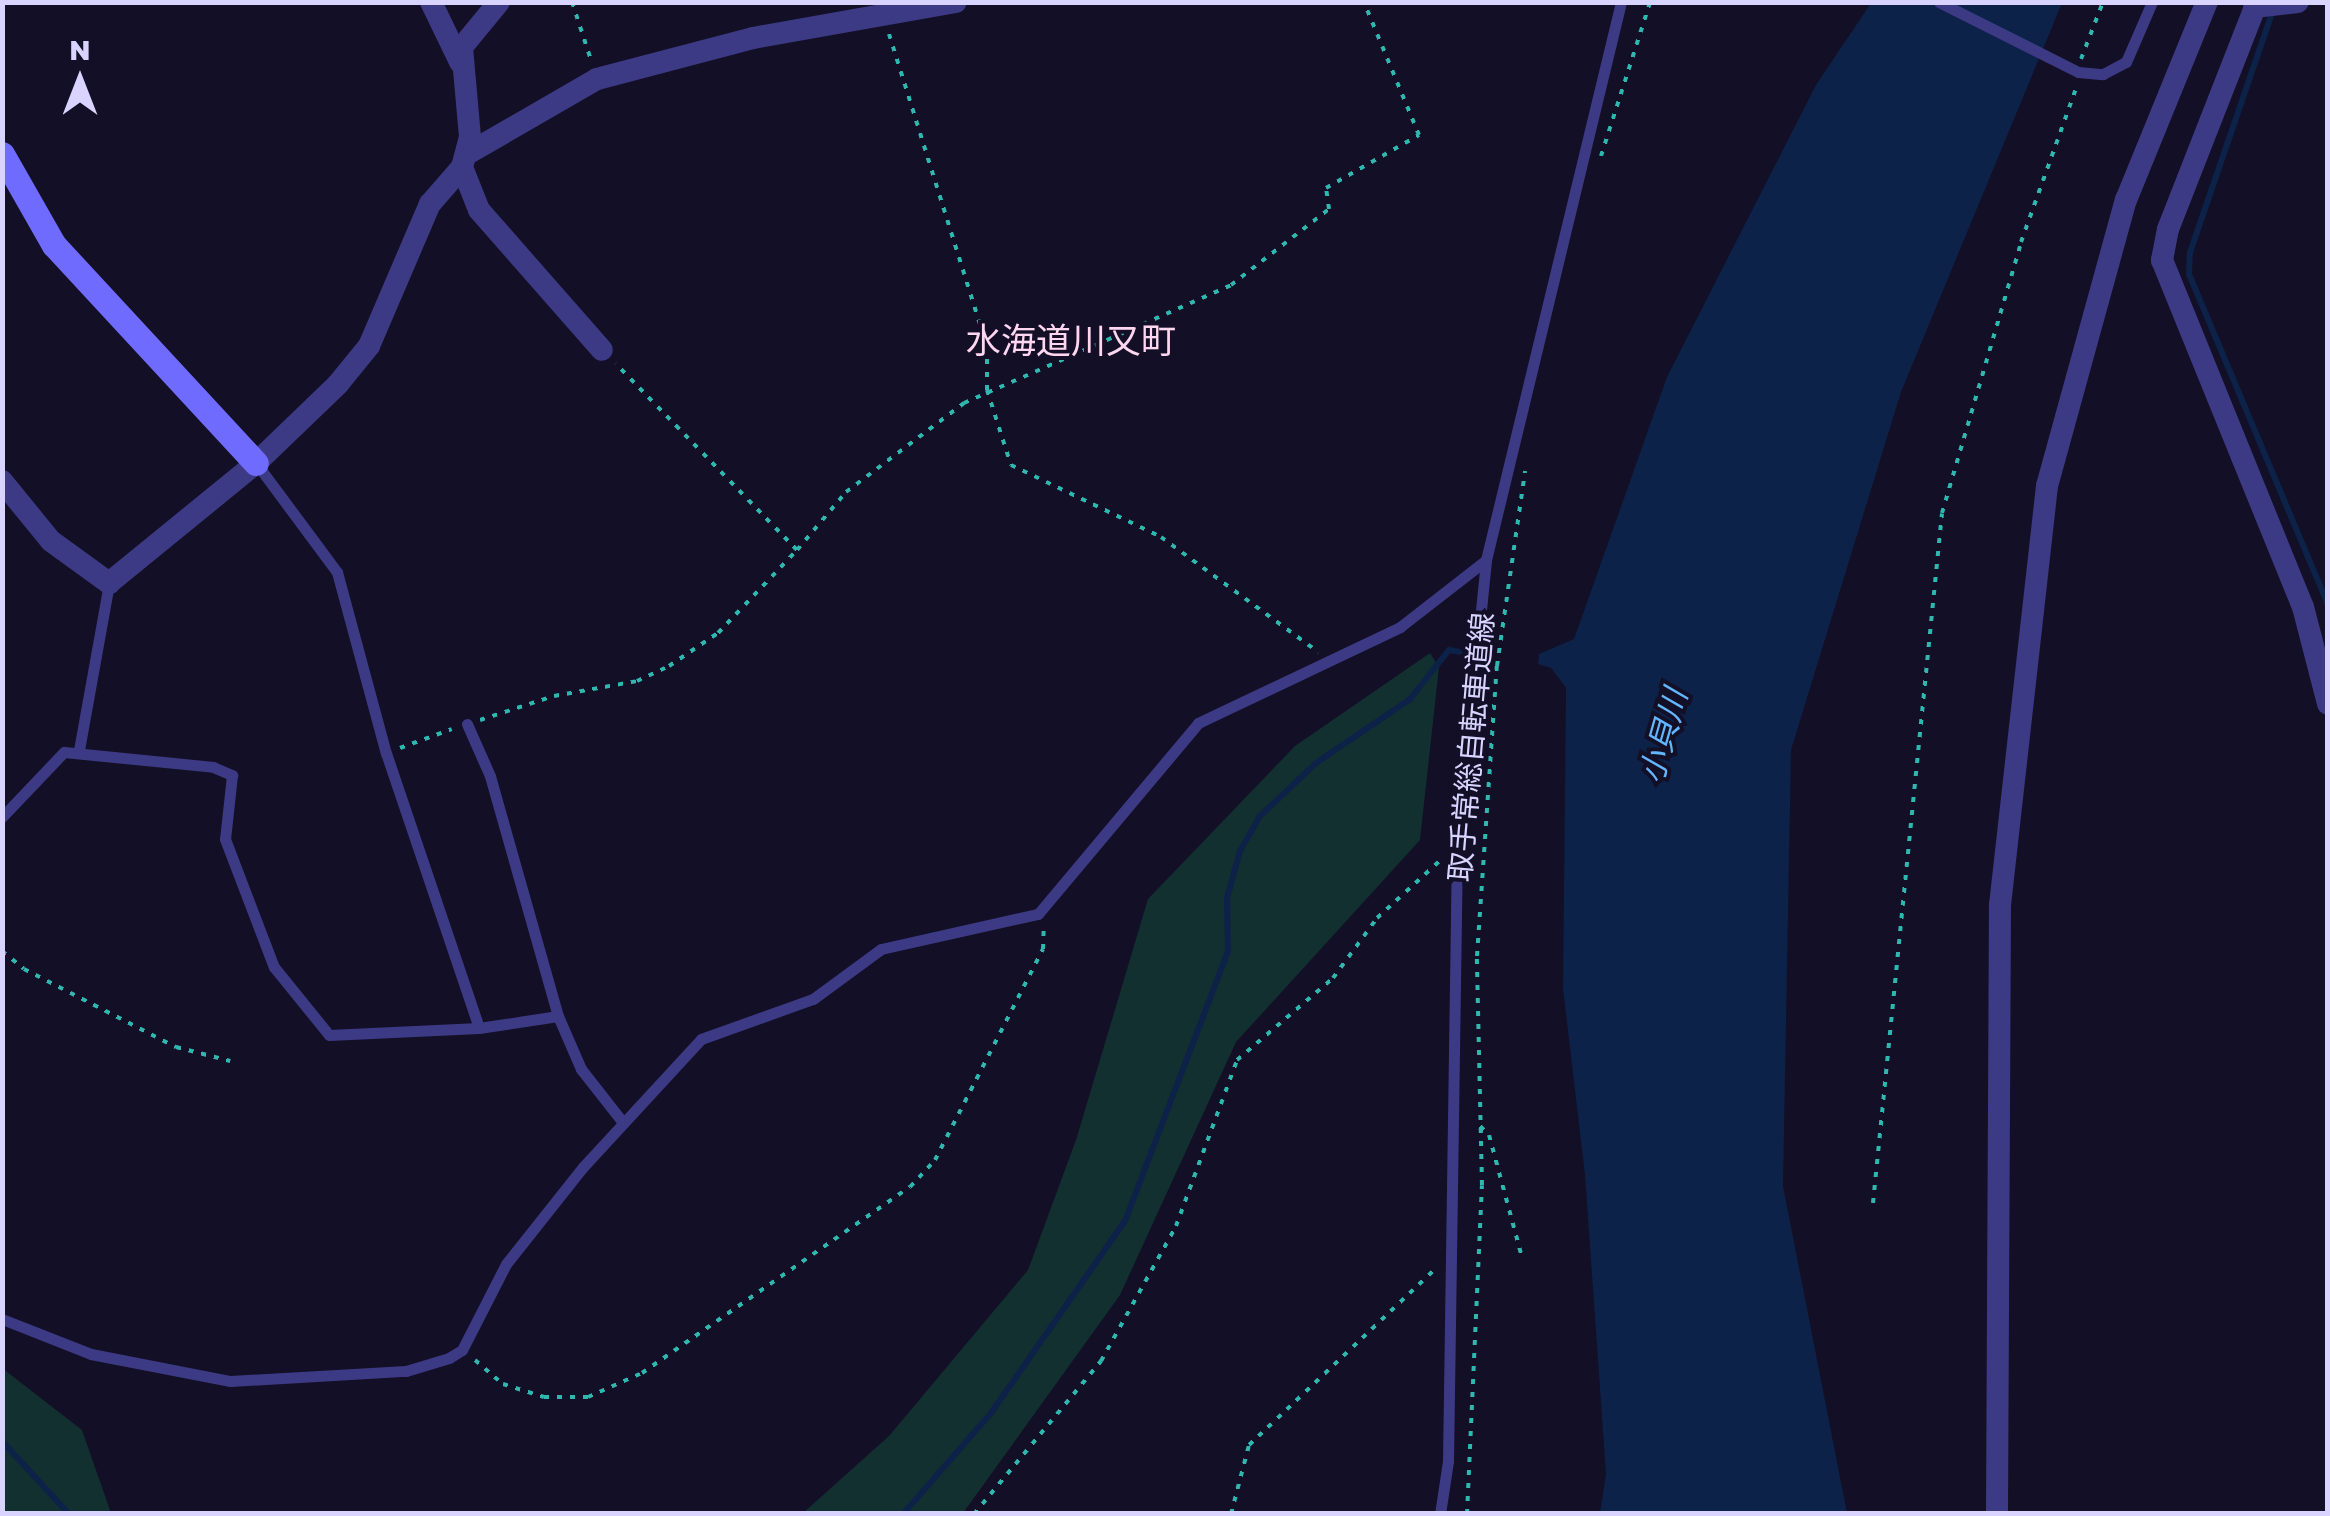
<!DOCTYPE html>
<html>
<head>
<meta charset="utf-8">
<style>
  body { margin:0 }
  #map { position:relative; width:2330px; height:1516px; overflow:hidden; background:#130f26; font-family:"Golos Text","Noto Sans JP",sans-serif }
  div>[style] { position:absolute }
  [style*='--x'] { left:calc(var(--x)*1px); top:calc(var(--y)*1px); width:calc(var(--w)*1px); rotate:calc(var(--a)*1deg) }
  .green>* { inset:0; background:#12302f }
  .water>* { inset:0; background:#0c2248 }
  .stream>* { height:6px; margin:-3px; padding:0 3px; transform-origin:3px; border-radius:3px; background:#0c2248 }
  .path>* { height:4px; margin-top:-2px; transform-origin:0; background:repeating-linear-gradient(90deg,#2fb8b0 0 5px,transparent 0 13px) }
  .lane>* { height:11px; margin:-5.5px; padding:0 5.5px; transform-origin:5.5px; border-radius:5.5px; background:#3d3a85 }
  .street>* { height:22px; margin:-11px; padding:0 11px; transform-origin:11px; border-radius:11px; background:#3d3a85 }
  .secondary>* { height:25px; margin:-12.5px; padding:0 12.5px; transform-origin:12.5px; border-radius:12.5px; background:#6f6bff }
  span { translate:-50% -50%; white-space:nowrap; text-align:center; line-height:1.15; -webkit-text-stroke:8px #130f26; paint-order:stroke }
  .street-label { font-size:30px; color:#d9d4ff }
  .water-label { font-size:32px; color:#62b6ff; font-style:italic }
  .quarter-label { font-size:35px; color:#ffd6f0 }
  .frame { position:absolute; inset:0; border:5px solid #d9d4ff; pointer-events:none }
  .north { position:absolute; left:30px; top:30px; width:100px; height:100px; -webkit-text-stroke:8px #130f26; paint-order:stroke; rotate:0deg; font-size:28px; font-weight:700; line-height:40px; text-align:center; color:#d9d4ff }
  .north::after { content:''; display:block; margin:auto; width:35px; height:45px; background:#d9d4ff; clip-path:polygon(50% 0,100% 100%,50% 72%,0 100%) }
</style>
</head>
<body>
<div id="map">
  <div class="green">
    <div style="clip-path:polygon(1430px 653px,1439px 667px,1420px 840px,1236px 1042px,1120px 1295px,963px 1513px,803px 1513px,889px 1436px,1028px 1270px,1076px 1140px,1148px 899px,1295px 746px)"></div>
    <div style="clip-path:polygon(2px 1368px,82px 1430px,111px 1513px,3px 1513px)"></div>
  </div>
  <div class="water">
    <div style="clip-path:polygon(1871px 3px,2062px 3px,1901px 392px,1791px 750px,1783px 1186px,1847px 1513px,1600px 1513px,1606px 1474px,1585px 1175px,1563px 989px,1566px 688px,1551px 668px,1538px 664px,1539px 654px,1574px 639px,1667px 377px,1816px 85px)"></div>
  </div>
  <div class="stream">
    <div style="--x:2272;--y:13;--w:254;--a:108.9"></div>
    <div style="--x:2190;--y:253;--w:21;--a:93"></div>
    <div style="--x:2189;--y:274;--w:358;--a:67.2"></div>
    <div style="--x:2;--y:1441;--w:99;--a:47.5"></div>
    <div style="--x:903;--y:1514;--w:134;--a:-48.9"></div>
    <div style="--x:991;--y:1413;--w:234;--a:-55.1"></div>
    <div style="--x:1125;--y:1221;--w:289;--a:-69.1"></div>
    <div style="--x:1228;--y:951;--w:53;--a:-91.1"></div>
    <div style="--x:1227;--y:898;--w:49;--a:-74.5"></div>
    <div style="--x:1240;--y:851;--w:40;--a:-60.3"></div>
    <div style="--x:1260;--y:816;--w:77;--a:-43.4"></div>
    <div style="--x:1316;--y:763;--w:114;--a:-34.2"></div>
    <div style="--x:1410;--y:699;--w:63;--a:-51.5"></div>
    <div style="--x:1449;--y:650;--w:11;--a:10"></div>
  </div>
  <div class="path">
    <div style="--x:572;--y:2;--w:61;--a:71.9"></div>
    <div style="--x:889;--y:34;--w:327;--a:72.6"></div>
    <div style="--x:987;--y:346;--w:44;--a:90"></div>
    <div style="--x:987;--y:390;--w:79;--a:72.3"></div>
    <div style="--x:1011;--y:465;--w:166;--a:25.6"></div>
    <div style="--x:1161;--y:537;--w:195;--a:36.2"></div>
    <div style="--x:2081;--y:59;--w:61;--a:-68.9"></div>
    <div style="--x:1601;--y:156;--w:162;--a:-72.3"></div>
    <div style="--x:797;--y:550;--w:76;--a:-49.8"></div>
    <div style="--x:846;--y:492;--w:148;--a:-37"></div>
    <div style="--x:964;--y:403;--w:292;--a:-23.8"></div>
    <div style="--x:1231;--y:285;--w:124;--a:-37.8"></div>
    <div style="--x:1329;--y:209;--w:21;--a:-98"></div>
    <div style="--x:1326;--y:188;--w:107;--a:-29.7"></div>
    <div style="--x:1419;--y:135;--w:144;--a:-112.5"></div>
    <div style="--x:480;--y:720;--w:78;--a:-18"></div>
    <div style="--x:554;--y:696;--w:84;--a:-10.2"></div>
    <div style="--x:637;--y:681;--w:35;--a:-25"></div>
    <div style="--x:669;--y:666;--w:59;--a:-34"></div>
    <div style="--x:718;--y:633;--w:115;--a:-46.4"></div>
    <div style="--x:797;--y:550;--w:260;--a:-134.2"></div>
    <div style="--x:400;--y:748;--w:55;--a:-20.1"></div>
    <div style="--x:2;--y:951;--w:28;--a:39"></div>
    <div style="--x:24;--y:969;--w:171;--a:27.2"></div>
    <div style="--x:176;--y:1047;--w:56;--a:14.5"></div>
    <div style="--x:1480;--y:1126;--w:13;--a:45"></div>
    <div style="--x:1489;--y:1135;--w:126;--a:74.9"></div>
    <div style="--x:1873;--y:1203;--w:693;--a:-84.29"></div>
    <div style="--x:1942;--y:513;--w:282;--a:-73.7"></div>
    <div style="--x:2021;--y:242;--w:164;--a:-70.3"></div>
    <div style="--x:475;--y:1360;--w:37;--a:41"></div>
    <div style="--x:503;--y:1384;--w:43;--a:17.6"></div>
    <div style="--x:544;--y:1397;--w:44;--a:0"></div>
    <div style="--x:588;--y:1397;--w:59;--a:-24"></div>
    <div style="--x:642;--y:1373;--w:326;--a:-34.8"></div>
    <div style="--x:910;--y:1187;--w:37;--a:-47"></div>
    <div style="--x:935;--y:1160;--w:237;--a:-62.9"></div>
    <div style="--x:1043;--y:949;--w:23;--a:-88"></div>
    <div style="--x:974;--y:1514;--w:199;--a:-50.3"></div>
    <div style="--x:1101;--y:1361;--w:154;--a:-60.9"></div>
    <div style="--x:1176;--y:1226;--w:177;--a:-69.8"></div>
    <div style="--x:1237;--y:1060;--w:126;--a:-40.5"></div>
    <div style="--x:1333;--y:978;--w:74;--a:-53.7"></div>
    <div style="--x:1377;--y:918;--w:89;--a:-42.3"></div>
    <div style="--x:1231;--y:1514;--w:71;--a:-75.4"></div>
    <div style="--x:1249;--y:1445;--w:257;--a:-43.4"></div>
    <div style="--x:1467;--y:1514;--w:329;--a:-87.4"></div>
    <div style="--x:1482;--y:1185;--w:229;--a:-91.3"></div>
    <div style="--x:1477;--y:956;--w:291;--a:-86.1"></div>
    <div style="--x:1497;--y:666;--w:197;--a:-81.8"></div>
  </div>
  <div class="lane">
    <div style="--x:1939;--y:2;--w:156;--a:26.7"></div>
    <div style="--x:2078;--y:72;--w:25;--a:5"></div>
    <div style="--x:2103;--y:74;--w:26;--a:-28"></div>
    <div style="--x:2126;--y:62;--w:65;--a:-66.6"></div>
    <div style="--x:256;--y:463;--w:136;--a:53.4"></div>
    <div style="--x:337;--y:572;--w:188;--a:74.9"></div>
    <div style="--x:386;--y:753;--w:290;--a:71.3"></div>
    <div style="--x:467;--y:724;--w:57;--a:66.1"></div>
    <div style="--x:490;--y:776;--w:249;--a:74.2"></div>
    <div style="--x:558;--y:1016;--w:58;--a:66.5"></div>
    <div style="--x:581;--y:1069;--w:65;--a:51.9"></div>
    <div style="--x:79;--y:750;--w:170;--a:-79.8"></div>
    <div style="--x:2;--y:817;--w:90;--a:-46.4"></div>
    <div style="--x:64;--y:752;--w:150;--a:5.7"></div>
    <div style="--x:213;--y:767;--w:21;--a:23"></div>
    <div style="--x:232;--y:775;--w:64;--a:96.2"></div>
    <div style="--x:225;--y:839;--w:137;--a:69.1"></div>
    <div style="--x:274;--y:967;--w:87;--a:51"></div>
    <div style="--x:329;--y:1035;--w:150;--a:-2.7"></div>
    <div style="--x:479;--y:1028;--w:80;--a:-8.6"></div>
    <div style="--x:2;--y:1319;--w:96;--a:21.5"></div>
    <div style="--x:91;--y:1354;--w:142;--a:11"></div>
    <div style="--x:230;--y:1381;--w:176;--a:-3.3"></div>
    <div style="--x:406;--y:1371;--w:45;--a:-16.8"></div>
    <div style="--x:449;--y:1358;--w:15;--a:-32"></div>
    <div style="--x:462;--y:1350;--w:97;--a:-62.9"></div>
    <div style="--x:506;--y:1264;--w:124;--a:-51.6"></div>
    <div style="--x:583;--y:1167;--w:174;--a:-47.3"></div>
    <div style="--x:701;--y:1039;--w:119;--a:-19.7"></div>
    <div style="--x:813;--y:999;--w:84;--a:-36.3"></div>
    <div style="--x:881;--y:949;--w:161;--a:-12.6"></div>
    <div style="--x:1038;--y:914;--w:249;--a:-50"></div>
    <div style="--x:1198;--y:723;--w:224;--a:-25.4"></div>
    <div style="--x:1400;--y:627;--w:109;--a:-37.9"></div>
    <div style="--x:1440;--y:1514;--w:54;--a:-81.4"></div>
    <div style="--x:1448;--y:1461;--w:615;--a:-89.16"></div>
    <div style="--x:1457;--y:846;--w:287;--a:-84.2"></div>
    <div style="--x:1486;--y:560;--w:574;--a:-76.4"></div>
  </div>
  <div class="street">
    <div style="--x:431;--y:2;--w:67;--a:64.2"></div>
    <div style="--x:2257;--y:2;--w:244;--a:111.4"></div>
    <div style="--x:2168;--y:229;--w:32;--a:101"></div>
    <div style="--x:2162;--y:260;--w:375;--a:67.9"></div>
    <div style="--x:2303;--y:607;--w:100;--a:75.5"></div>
    <div style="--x:2254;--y:7;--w:44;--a:-6.5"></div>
    <div style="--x:467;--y:154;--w:150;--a:-30"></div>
    <div style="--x:597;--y:79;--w:161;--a:-14.7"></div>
    <div style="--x:753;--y:38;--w:206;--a:-10.1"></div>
    <div style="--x:462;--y:167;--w:46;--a:68.4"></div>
    <div style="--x:479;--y:210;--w:186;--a:48.7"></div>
    <div style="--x:2;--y:481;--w:77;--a:50.8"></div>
    <div style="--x:51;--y:541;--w:72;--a:35.9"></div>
    <div style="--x:109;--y:583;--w:190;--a:-39.2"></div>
    <div style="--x:256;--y:463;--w:114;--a:-43.9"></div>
    <div style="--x:338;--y:384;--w:49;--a:-50.8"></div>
    <div style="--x:369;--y:346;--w:155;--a:-66.8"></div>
    <div style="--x:430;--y:204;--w:49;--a:-49.1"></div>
    <div style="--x:462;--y:167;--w:31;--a:-75"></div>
    <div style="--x:470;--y:137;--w:90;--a:-95.1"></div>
    <div style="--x:462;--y:47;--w:58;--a:-50.6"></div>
    <div style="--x:1997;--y:1514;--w:609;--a:-89.72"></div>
    <div style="--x:2000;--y:905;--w:422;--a:-83.6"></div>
    <div style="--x:2047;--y:486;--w:297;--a:-74.6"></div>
    <div style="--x:2126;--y:200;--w:214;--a:-67.8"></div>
  </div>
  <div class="secondary">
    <div style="--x:2;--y:154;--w:105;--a:60.3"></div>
    <div style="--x:54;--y:245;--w:297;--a:47.2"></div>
  </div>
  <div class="street-label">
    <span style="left:1471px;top:747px;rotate:-85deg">取手常総自転車道線</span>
  </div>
  <div class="water-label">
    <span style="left:1663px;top:736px;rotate:-74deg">小貝川</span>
  </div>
  <div class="quarter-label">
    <span style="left:1071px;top:340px">水海道川又町</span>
  </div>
  <div class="frame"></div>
  <div class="north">N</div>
</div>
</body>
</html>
